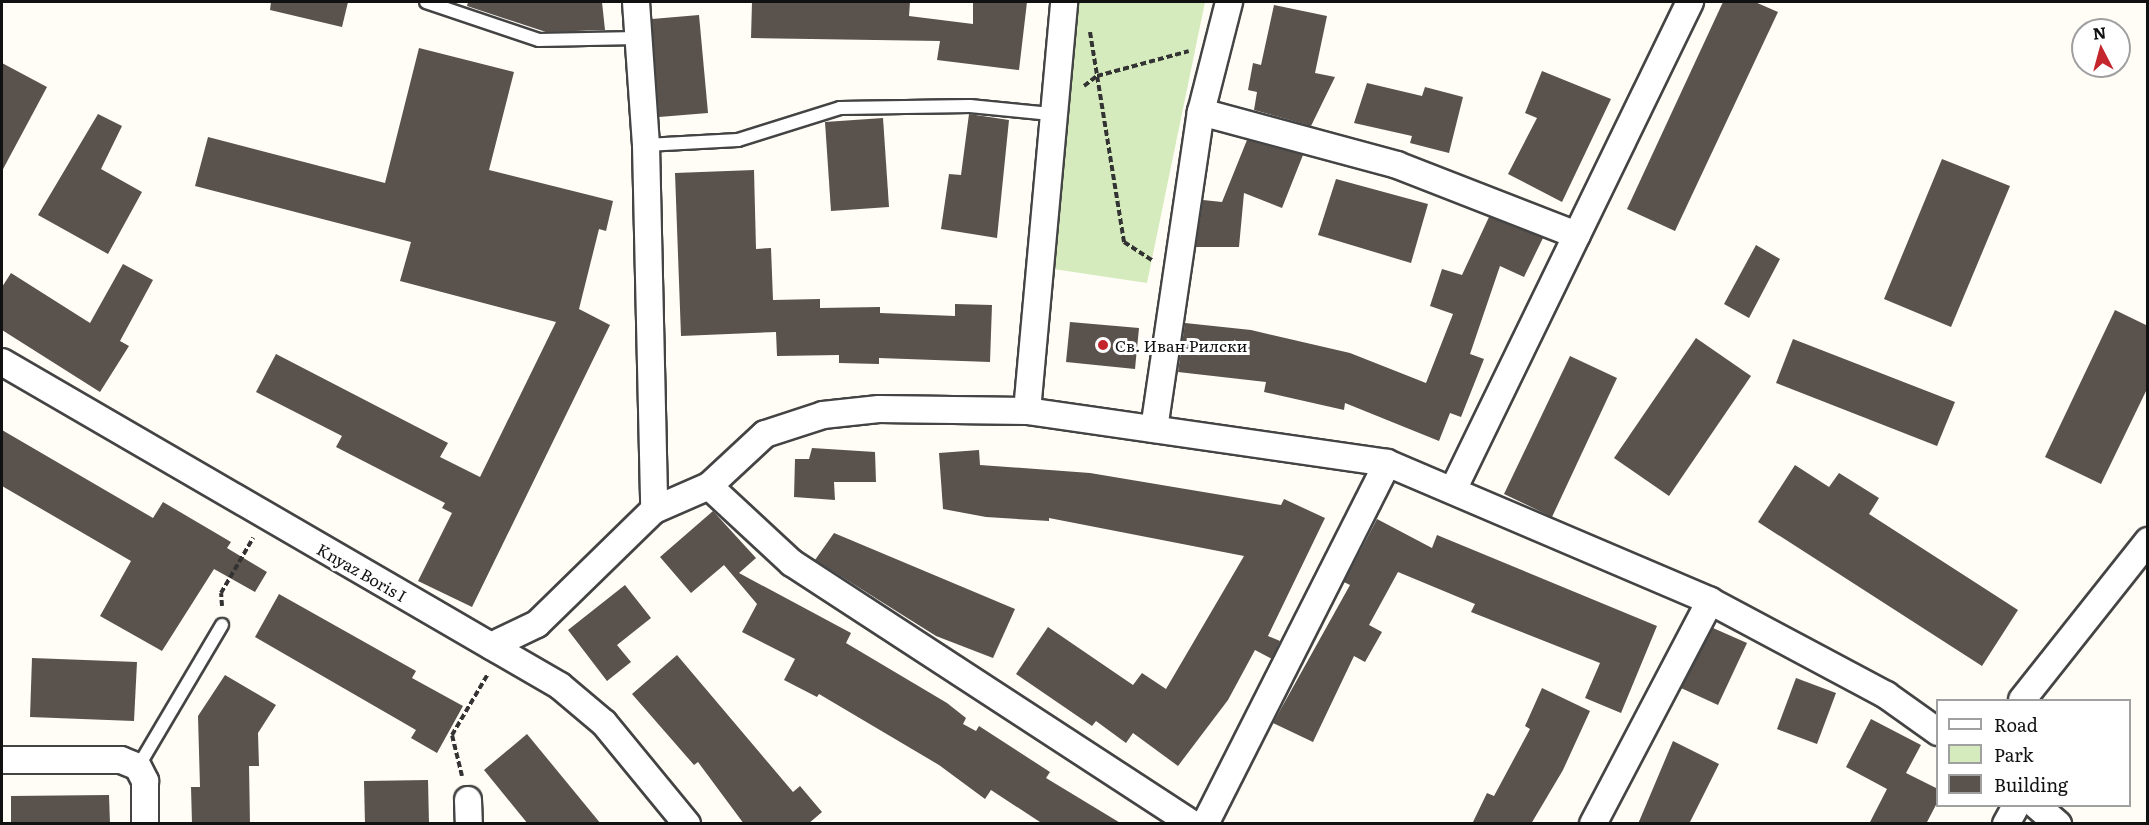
<!DOCTYPE html>
<html>
<head>
<meta charset="utf-8">
<style>
  body { margin:0 }
  #map { position:relative; width:2149px; height:825px; overflow:hidden; background:#fffdf5; font-family:Literata,serif }
  div>[style] { position:absolute }
  [style*='--x'] { left:calc(var(--x)*1px); top:calc(var(--y)*1px); width:calc(var(--w)*1px); rotate:calc(var(--a)*1deg) }
  .green>* { inset:0; background:#d5ebbd }
  .building>* { inset:0; background:#5a524d }
  .path>* { height:4px; margin-top:-2px; transform-origin:0; background:repeating-linear-gradient(90deg,#333 0 6px,transparent 0 9px) }
  .roads { filter:drop-shadow(2px 0 #444) drop-shadow(-2px 0 #444) drop-shadow(0 2px #444) drop-shadow(0 -2px #444) }
  .lane>* { height:12px; margin:-6px; padding:0 6px; transform-origin:6px; border-radius:6px; background:#fff }
  .street>* { height:26px; margin:-13px; padding:0 13px; transform-origin:13px; border-radius:13px; background:#fff }
  .dots>* { width:16px; height:16px; translate:-50% -50%; box-sizing:border-box; border:3px solid #fff; border-radius:50% }
  span { translate:-50% -50%; white-space:nowrap; text-align:center; line-height:1.15; -webkit-text-stroke:6px #fff; paint-order:stroke }
  .poi-label { font-size:16px; color:#111 }
  .left { translate:0 -50%; text-align:left }
  .street-label { font-size:16px; color:#111 }
  .frame { position:absolute; inset:0; border:3px solid #111; pointer-events:none }
  .legend { position:absolute; left:1936px; top:699px; width:195px; height:108px; box-sizing:border-box; background:#fff; border:2px solid #a0a0a0; margin:0; padding:8px 10px; list-style:none; font-size:18px; color:#111 }
  .legend li { display:flex; align-items:center; gap:12px; height:30px }
  .legend b { width:30px; border:2px solid #a0a0a0 }
  .north { position:absolute; left:2071px; top:18px; width:60px; height:60px; box-sizing:border-box; background:#fff; border:2px solid #a0a0a0; border-radius:50%; rotate:354deg; font-size:16px; font-weight:700; line-height:24px; text-align:center; color:#111 }
  .north::after { content:''; display:block; margin:auto; width:21px; height:27px; background:#c4262e; clip-path:polygon(50% 0,100% 100%,50% 72%,0 100%) }
</style>
</head>
<body>
<div id="map">
  <div class="green">
    <div style="clip-path:polygon(1078px 2px,1205px 2px,1147px 283px,1040px 267px)"></div>
  </div>
  <div class="building">
    <div style="clip-path:polygon(271px 2px,348px 2px,342px 27px,270px 10px)"></div>
    <div style="clip-path:polygon(468px 2px,602px 2px,605px 30px,546px 32px,467px 6px)"></div>
    <div style="clip-path:polygon(752px 2px,910px 2px,909px 16px,973px 24px,973px 2px,1027px 2px,1019px 70px,937px 60px,940px 41px,751px 38px)"></div>
    <div style="clip-path:polygon(1723px 2px,1755px 2px,1778px 12px,1675px 231px,1627px 209px)"></div>
    <div style="clip-path:polygon(1274px 5px,1327px 16px,1315px 73px,1335px 77px,1311px 126px,1254px 110px,1257px 92px,1248px 90px,1253px 63px,1261px 65px)"></div>
    <div style="clip-path:polygon(699px 15px,708px 113px,659px 117px,652px 19px)"></div>
    <div style="clip-path:polygon(419px 48px,514px 72px,489px 170px,613px 201px,606px 231px,599px 229px,579px 309px,610px 325px,472px 607px,418px 581px,452px 513px,442px 508px,445px 503px,336px 447px,342px 436px,256px 392px,276px 354px,448px 443px,440px 457px,480px 477px,556px 322px,400px 281px,411px 242px,195px 186px,208px 137px,385px 183px)"></div>
    <div style="clip-path:polygon(2px 63px,47px 87px,2px 171px)"></div>
    <div style="clip-path:polygon(1542px 71px,1611px 99px,1562px 202px,1508px 174px,1537px 118px,1525px 113px)"></div>
    <div style="clip-path:polygon(1367px 83px,1422px 96px,1425px 87px,1463px 97px,1449px 153px,1410px 143px,1412px 136px,1354px 123px)"></div>
    <div style="clip-path:polygon(98px 114px,122px 126px,101px 169px,142px 192px,108px 254px,38px 215px)"></div>
    <div style="clip-path:polygon(969px 114px,1009px 120px,997px 238px,941px 229px,949px 174px,961px 175px)"></div>
    <div style="clip-path:polygon(883px 118px,889px 207px,831px 211px,825px 122px)"></div>
    <div style="clip-path:polygon(1247px 140px,1303px 155px,1282px 208px,1244px 193px,1239px 247px,1196px 247px,1203px 200px,1222px 202px)"></div>
    <div style="clip-path:polygon(1942px 159px,2010px 186px,1951px 327px,1884px 299px)"></div>
    <div style="clip-path:polygon(754px 170px,756px 249px,771px 248px,773px 300px,820px 299px,820px 308px,880px 307px,880px 313px,955px 316px,955px 304px,992px 305px,990px 362px,879px 358px,879px 364px,839px 363px,839px 355px,777px 356px,776px 332px,681px 336px,675px 173px)"></div>
    <div style="clip-path:polygon(1336px 179px,1428px 204px,1411px 263px,1318px 235px)"></div>
    <div style="clip-path:polygon(1489px 217px,1543px 238px,1524px 277px,1500px 266px,1470px 354px,1484px 359px,1461px 417px,1450px 413px,1439px 441px,1345px 403px,1344px 410px,1264px 392px,1266px 382px,1178px 372px,1185px 323px,1251px 330px,1350px 353px,1426px 383px,1453px 314px,1430px 306px,1442px 269px,1462px 275px)"></div>
    <div style="clip-path:polygon(1756px 245px,1780px 259px,1749px 318px,1724px 304px)"></div>
    <div style="clip-path:polygon(123px 264px,153px 280px,120px 341px,129px 346px,100px 392px,2px 330px,2px 287px,11px 273px,90px 323px)"></div>
    <div style="clip-path:polygon(2115px 310px,2148px 326px,2148px 387px,2101px 484px,2045px 457px)"></div>
    <div style="clip-path:polygon(1070px 322px,1139px 328px,1135px 369px,1066px 362px)"></div>
    <div style="clip-path:polygon(1696px 338px,1751px 376px,1669px 496px,1614px 458px)"></div>
    <div style="clip-path:polygon(1793px 339px,1955px 402px,1937px 446px,1776px 383px)"></div>
    <div style="clip-path:polygon(1570px 356px,1617px 378px,1552px 517px,1504px 494px)"></div>
    <div style="clip-path:polygon(2px 430px,153px 518px,163px 502px,231px 542px,227px 548px,267px 572px,255px 592px,214px 569px,162px 651px,100px 616px,131px 561px,2px 486px)"></div>
    <div style="clip-path:polygon(812px 448px,875px 452px,876px 482px,834px 482px,835px 500px,794px 497px,795px 459px,809px 459px)"></div>
    <div style="clip-path:polygon(979px 450px,980px 465px,1090px 473px,1281px 505px,1284px 499px,1325px 518px,1268px 636px,1280px 641px,1272px 659px,1255px 650px,1228px 700px,1178px 766px,1133px 733px,1126px 743px,1096px 721px,1092px 726px,1016px 674px,1048px 627px,1133px 685px,1142px 673px,1166px 689px,1244px 556px,1049px 518px,1049px 521px,986px 517px,943px 509px,939px 453px)"></div>
    <div style="clip-path:polygon(1795px 465px,1829px 487px,1839px 473px,1879px 498px,1869px 514px,2018px 610px,1982px 666px,1758px 522px)"></div>
    <div style="clip-path:polygon(713px 511px,756px 558px,739px 573px,851px 633px,846px 643px,947px 703px,966px 718px,963px 724px,976px 731px,979px 726px,1050px 772px,1046px 778px,1122px 824px,1043px 824px,991px 790px,985px 799px,939px 765px,819px 694px,817px 697px,784px 680px,795px 659px,742px 632px,757px 604px,724px 565px,691px 593px,660px 557px)"></div>
    <div style="clip-path:polygon(1377px 519px,1432px 548px,1437px 535px,1657px 626px,1621px 713px,1585px 698px,1600px 663px,1471px 612px,1475px 604px,1398px 572px,1369px 625px,1382px 632px,1365px 662px,1354px 656px,1313px 742px,1273px 723px,1350px 585px,1344px 582px)"></div>
    <div style="clip-path:polygon(834px 533px,1015px 609px,993px 658px,936px 636px,815px 560px)"></div>
    <div style="clip-path:polygon(625px 585px,651px 618px,617px 645px,631px 662px,607px 681px,568px 630px)"></div>
    <div style="clip-path:polygon(279px 594px,416px 671px,412px 678px,463px 706px,437px 753px,411px 738px,416px 730px,255px 637px)"></div>
    <div style="clip-path:polygon(1713px 628px,1747px 643px,1718px 705px,1681px 688px)"></div>
    <div style="clip-path:polygon(677px 655px,793px 792px,800px 786px,822px 812px,808px 824px,744px 824px,698px 762px,694px 765px,632px 694px)"></div>
    <div style="clip-path:polygon(32px 658px,137px 662px,134px 721px,30px 717px)"></div>
    <div style="clip-path:polygon(225px 675px,276px 705px,258px 733px,259px 766px,249px 766px,250px 824px,192px 824px,191px 787px,200px 787px,198px 716px)"></div>
    <div style="clip-path:polygon(1796px 678px,1836px 693px,1817px 744px,1777px 729px)"></div>
    <div style="clip-path:polygon(1542px 688px,1590px 711px,1563px 770px,1531px 824px,1472px 824px,1487px 793px,1494px 796px,1530px 729px,1525px 726px)"></div>
    <div style="clip-path:polygon(1871px 719px,1921px 745px,1906px 773px,1938px 789px,1938px 801px,1926px 824px,1869px 824px,1887px 789px,1846px 767px)"></div>
    <div style="clip-path:polygon(527px 734px,601px 824px,528px 824px,484px 770px)"></div>
    <div style="clip-path:polygon(1673px 741px,1719px 764px,1689px 824px,1638px 824px)"></div>
    <div style="clip-path:polygon(428px 780px,429px 824px,365px 824px,364px 781px)"></div>
    <div style="clip-path:polygon(109px 795px,110px 824px,11px 824px,11px 796px)"></div>
  </div>
  <div class="path">
    <div style="--x:1090;--y:32;--w:213;--a:80.8"></div>
    <div style="--x:1124;--y:242;--w:35;--a:33"></div>
    <div style="--x:1084;--y:86;--w:16;--a:-38"></div>
    <div style="--x:1097;--y:76;--w:95;--a:-15.2"></div>
    <div style="--x:222;--y:606;--w:13;--a:-94"></div>
    <div style="--x:221;--y:593;--w:64;--a:-59.8"></div>
    <div style="--x:462;--y:776;--w:42;--a:-103.7"></div>
    <div style="--x:452;--y:735;--w:71;--a:-59.5"></div>
  </div>
  <div class="roads">
    <div class="lane">
      <div style="--x:426;--y:2;--w:119;--a:18.6"></div>
      <div style="--x:539;--y:40;--w:98;--a:-1.2"></div>
      <div style="--x:646;--y:145;--w:92;--a:-3.1"></div>
      <div style="--x:738;--y:140;--w:107;--a:-17.4"></div>
      <div style="--x:840;--y:108;--w:130;--a:-0.9"></div>
      <div style="--x:970;--y:106;--w:81;--a:5.6"></div>
      <div style="--x:138;--y:767;--w:165;--a:-59.4"></div>
    </div>
    <div class="street">
      <div style="--x:636;--y:2;--w:143;--a:86"></div>
      <div style="--x:646;--y:145;--w:365;--a:88.7"></div>
      <div style="--x:1201;--y:112;--w:203;--a:15.1"></div>
      <div style="--x:1397;--y:165;--w:193;--a:21.3"></div>
      <div style="--x:2;--y:362;--w:645;--a:30.14"></div>
      <div style="--x:560;--y:686;--w:57;--a:40.1"></div>
      <div style="--x:604;--y:723;--w:131;--a:50.6"></div>
      <div style="--x:1027;--y:411;--w:411;--a:-84.8"></div>
      <div style="--x:1154;--y:429;--w:320;--a:-81.6"></div>
      <div style="--x:1201;--y:112;--w:114;--a:-75.7"></div>
      <div style="--x:709;--y:486;--w:113;--a:42.9"></div>
      <div style="--x:792;--y:563;--w:478;--a:33.1"></div>
      <div style="--x:1453;--y:490;--w:543;--a:-64.1"></div>
      <div style="--x:491;--y:646;--w:51;--a:-25.6"></div>
      <div style="--x:537;--y:624;--w:163;--a:-44.3"></div>
      <div style="--x:654;--y:510;--w:60;--a:-23.6"></div>
      <div style="--x:709;--y:486;--w:76;--a:-42.9"></div>
      <div style="--x:765;--y:434;--w:61;--a:-18.1"></div>
      <div style="--x:823;--y:415;--w:56;--a:-6.1"></div>
      <div style="--x:879;--y:409;--w:148;--a:0.8"></div>
      <div style="--x:1027;--y:411;--w:364;--a:8.2"></div>
      <div style="--x:1387;--y:463;--w:351;--a:23.1"></div>
      <div style="--x:1710;--y:601;--w:200;--a:28.1"></div>
      <div style="--x:1886;--y:695;--w:64;--a:35.4"></div>
      <div style="--x:2022;--y:700;--w:203;--a:-51.6"></div>
      <div style="--x:2;--y:760;--w:119;--a:0"></div>
      <div style="--x:121;--y:760;--w:18;--a:22"></div>
      <div style="--x:138;--y:767;--w:16;--a:63"></div>
      <div style="--x:145;--y:781;--w:43;--a:90"></div>
      <div style="--x:468;--y:800;--w:24;--a:88"></div>
      <div style="--x:2037;--y:806;--w:28;--a:41"></div>
      <div style="--x:1205;--y:824;--w:404;--a:-63.2"></div>
      <div style="--x:1593;--y:824;--w:252;--a:-62.3"></div>
      <div style="--x:2006;--y:824;--w:21;--a:-61"></div>
    </div>
  </div>
  <div class="dots">
    <div style="left:1103px;top:345px;background:#c4262e"></div>
  </div>
  <div class="poi-label">
    <span class="left" style="left:1115px;top:345px">Св. Иван Рилски</span>
  </div>
  <div class="street-label">
    <span style="left:362px;top:572px;rotate:30deg">Knyaz Boris I</span>
  </div>
  <div class="frame"></div>
  <ul class="legend">
  <li><b style="height:8px;background:#fff"></b>Road</li>
  <li><b style="height:16px;background:#d5ebbd"></b>Park</li>
  <li><b style="height:16px;background:#5a524d"></b>Building</li>
  </ul>
  <div class="north">N</div>
</div>
</body>
</html>
